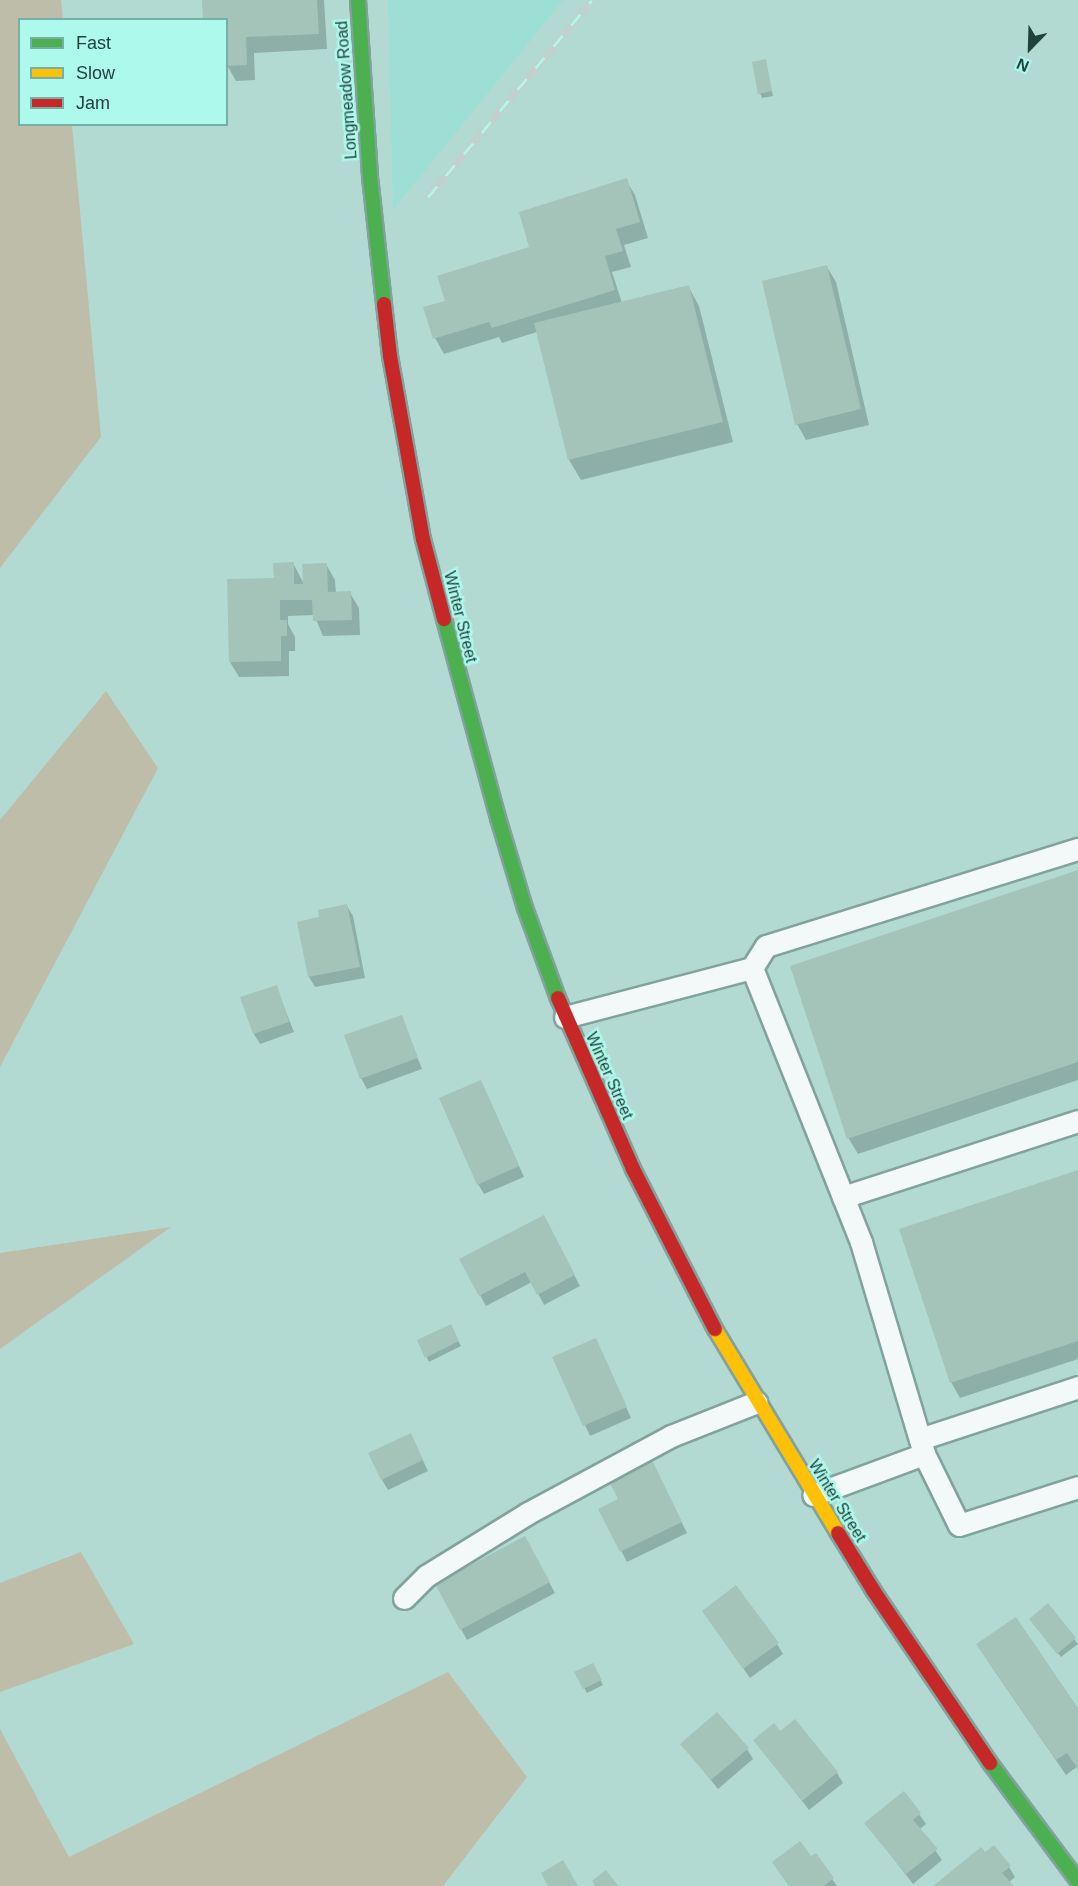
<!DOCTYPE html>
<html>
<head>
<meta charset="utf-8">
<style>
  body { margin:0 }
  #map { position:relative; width:1078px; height:1886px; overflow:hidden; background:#b2dad3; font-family:Helvetica,sans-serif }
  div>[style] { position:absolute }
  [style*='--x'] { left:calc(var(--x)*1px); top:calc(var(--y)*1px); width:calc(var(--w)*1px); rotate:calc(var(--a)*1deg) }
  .built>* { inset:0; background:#9ddfd4 }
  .green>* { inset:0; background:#bebda9 }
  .shadow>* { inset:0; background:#0003 }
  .building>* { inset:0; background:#a4c3b9 }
  .roads { filter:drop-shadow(2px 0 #82a29d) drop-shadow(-2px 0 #82a29d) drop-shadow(0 2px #82a29d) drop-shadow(0 -2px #82a29d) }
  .lane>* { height:21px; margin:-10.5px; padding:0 10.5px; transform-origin:10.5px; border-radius:10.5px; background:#f3f9f8 }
  .fast>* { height:14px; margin:-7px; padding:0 7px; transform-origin:7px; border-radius:7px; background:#4caf50 }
  .slow>* { height:14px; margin:-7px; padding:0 7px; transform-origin:7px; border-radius:7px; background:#ffc107 }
  .jam>* { height:14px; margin:-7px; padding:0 7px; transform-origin:7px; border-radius:7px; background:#c62828 }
  .rail>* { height:7px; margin-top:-3.5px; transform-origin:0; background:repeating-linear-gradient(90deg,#adf9eb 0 14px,#c3d0cd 0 28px); box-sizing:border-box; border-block:2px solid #c3d0cd }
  span { translate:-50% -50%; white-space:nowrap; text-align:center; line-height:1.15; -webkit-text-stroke:5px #adf9eb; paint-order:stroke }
  .street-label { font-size:16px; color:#21413b }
  .legend { position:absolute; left:18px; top:18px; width:210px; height:108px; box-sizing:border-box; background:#adf9eb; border:2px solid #75afa5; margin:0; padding:8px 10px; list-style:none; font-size:18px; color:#21413b }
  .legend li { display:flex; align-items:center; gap:12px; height:30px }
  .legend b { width:30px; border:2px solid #75afa5 }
  .north { position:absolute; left:1000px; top:18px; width:60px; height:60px; -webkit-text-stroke:4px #adf9eb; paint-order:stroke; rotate:203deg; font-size:16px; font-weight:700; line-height:24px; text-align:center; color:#21413b }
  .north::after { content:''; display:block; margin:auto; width:21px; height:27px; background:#21413b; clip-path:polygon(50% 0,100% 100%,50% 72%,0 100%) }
</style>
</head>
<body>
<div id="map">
  <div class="built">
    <div style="clip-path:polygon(388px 0,563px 0,393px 210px)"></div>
  </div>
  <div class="green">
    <div style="clip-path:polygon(0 0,61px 0,63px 19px,20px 20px,20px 124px,72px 125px,101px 437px,0 568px)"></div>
    <div style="clip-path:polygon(106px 691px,158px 768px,0 1067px,0 820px)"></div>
    <div style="clip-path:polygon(171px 1227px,0 1349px,0 1253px)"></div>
    <div style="clip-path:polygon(81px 1552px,134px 1644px,0 1692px,0 1583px)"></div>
    <div style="clip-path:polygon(448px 1672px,527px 1777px,443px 1886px,0 1886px,0 1729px,69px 1857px)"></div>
  </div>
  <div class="shadow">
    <div style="clip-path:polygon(204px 0,324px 0,327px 49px,254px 53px,255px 80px,236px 81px,227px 65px,226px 20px)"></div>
    <div style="clip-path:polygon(765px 61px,773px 96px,762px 98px,760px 93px)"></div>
    <div style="clip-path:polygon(626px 180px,635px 195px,648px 238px,624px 245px,631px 267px,612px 272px,622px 303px,688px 286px,699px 306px,733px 442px,581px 480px,569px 460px,537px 332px,502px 343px,499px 337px,444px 354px,435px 338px,447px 302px,531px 248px)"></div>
    <div style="clip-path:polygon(827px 267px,836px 282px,869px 425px,806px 440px,797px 424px)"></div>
    <div style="clip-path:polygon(293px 563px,304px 584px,326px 564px,335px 580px,336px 593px,350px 593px,359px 608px,360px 635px,323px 636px,314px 615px,288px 616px,288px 624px,295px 637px,295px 651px,289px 651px,289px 676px,239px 677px,230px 662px,275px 579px)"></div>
    <div style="clip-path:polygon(1078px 871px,1078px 1080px,858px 1154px,849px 1139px,792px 967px)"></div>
    <div style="clip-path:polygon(347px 906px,353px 916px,365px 978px,315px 987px,309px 977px,298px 923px,321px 919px)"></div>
    <div style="clip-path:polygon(276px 987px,294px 1032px,260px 1044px,254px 1034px)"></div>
    <div style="clip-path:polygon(401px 1017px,422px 1069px,367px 1089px,361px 1078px)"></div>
    <div style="clip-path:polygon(486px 1092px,524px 1177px,484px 1194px,478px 1184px)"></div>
    <div style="clip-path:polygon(1078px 1172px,1078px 1359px,960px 1398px,951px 1382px)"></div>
    <div style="clip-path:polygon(549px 1227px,580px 1286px,544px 1305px,532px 1282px,486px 1306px,461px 1259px)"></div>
    <div style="clip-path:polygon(450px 1326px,461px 1346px,429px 1362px,419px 1341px)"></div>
    <div style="clip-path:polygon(596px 1340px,631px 1418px,590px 1436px,554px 1358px)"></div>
    <div style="clip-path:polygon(416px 1446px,428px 1471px,388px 1490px,382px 1480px)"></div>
    <div style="clip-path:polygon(654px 1466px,687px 1533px,627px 1562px,600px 1510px,620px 1500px)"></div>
    <div style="clip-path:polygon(525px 1538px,555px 1593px,467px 1640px,437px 1585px)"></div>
    <div style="clip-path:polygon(1048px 1606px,1078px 1644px,1061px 1657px,1034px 1624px)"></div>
    <div style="clip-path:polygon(704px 1612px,777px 1644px,783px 1654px,750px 1678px)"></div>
    <div style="clip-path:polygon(987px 1660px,1078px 1710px,1078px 1770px,1077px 1767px,1066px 1775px)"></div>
    <div style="clip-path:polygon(592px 1665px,603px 1685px,587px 1693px,576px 1673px)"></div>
    <div style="clip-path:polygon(780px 1733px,837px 1773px,843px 1783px,809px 1810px,755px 1740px)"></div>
    <div style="clip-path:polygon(682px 1744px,747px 1749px,753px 1759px,718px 1789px)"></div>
    <div style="clip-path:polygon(904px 1793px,926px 1824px,920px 1829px,942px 1860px,913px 1884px,866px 1823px)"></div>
    <div style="clip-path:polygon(815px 1855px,837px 1886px,789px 1886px,774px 1863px,811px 1858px)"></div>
    <div style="clip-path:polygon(985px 1855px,1009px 1867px,1015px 1877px,1009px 1882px,1012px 1886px,935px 1886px)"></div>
  </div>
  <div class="building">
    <div style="clip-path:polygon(202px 0,317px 0,319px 34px,246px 37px,247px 65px,226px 66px,226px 20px,203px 20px)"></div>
    <div style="clip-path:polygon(766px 59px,772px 91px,758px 94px,752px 62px)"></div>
    <div style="clip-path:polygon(627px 178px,640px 222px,616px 229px,623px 251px,605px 256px,615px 290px,492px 328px,489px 322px,433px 339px,423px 307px,445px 301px,437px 276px,529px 247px,519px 212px)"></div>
    <div style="clip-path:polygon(827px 265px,861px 409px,795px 425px,762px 281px)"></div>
    <div style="clip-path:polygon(689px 285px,723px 422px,568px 460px,534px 323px)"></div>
    <div style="clip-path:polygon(294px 562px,294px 584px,303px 584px,302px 564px,327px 563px,328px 592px,351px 591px,352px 620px,313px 621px,312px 600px,280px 600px,280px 620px,287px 620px,287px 636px,281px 636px,281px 661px,229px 662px,227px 579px,274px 578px,273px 563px)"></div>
    <div style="clip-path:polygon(1078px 870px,1078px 1062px,847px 1139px,790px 966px)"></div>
    <div style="clip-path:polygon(347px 904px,360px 967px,308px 977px,297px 922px,319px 917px,318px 910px)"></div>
    <div style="clip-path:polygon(277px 985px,289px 1022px,253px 1034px,240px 997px)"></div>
    <div style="clip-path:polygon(402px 1015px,418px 1058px,360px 1079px,344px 1035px)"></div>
    <div style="clip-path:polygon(481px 1080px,519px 1166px,477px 1185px,439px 1098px)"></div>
    <div style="clip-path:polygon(1078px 1170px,1078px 1341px,950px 1383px,899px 1229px)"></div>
    <div style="clip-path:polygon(544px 1215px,575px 1275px,537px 1295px,525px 1272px,479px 1296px,459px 1259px)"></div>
    <div style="clip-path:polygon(451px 1324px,459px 1341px,425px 1358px,417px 1340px)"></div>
    <div style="clip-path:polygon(596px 1338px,627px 1407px,583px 1426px,552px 1357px)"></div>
    <div style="clip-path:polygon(411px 1433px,423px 1460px,381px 1480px,368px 1453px)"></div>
    <div style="clip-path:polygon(649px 1454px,682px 1522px,620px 1552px,598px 1509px,618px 1499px,606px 1475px)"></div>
    <div style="clip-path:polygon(525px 1536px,550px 1582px,460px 1630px,435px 1584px)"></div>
    <div style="clip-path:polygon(736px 1585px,779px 1643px,743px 1669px,702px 1611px)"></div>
    <div style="clip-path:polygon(1048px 1603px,1076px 1638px,1057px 1654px,1029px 1619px)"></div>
    <div style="clip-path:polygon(1016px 1617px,1078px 1708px,1078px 1769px,1067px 1753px,1056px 1760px,976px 1644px)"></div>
    <div style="clip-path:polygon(593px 1663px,602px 1680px,583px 1689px,574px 1672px)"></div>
    <div style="clip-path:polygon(717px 1712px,749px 1748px,711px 1780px,680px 1744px)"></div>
    <div style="clip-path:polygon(795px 1719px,838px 1772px,802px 1801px,753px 1740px,774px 1723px,780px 1731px)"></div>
    <div style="clip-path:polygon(904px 1791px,921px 1813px,913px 1820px,938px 1849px,906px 1874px,864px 1823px)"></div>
    <div style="clip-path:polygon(800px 1841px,811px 1856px,816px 1853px,834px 1878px,824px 1886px,789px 1886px,772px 1862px)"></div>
    <div style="clip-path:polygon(994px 1845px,1011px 1866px,1002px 1873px,1014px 1886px,933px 1886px,981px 1847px,985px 1852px)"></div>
    <div style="clip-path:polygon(563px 1860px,578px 1886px,548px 1886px,541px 1873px)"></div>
    <div style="clip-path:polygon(606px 1870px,618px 1886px,595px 1886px,592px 1881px)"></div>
  </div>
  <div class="roads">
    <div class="lane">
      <div style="--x:752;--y:968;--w:26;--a:-58"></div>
      <div style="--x:766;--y:946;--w:327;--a:-17.3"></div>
      <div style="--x:565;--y:1017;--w:193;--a:-14.7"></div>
      <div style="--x:752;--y:968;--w:295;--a:68.3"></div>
      <div style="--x:861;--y:1242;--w:221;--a:73.4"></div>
      <div style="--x:924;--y:1454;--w:118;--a:159.7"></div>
      <div style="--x:843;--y:1197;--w:247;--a:-17.9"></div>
      <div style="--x:920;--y:1439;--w:166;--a:-18.2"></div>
      <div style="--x:924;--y:1454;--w:79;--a:63.8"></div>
      <div style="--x:959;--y:1525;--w:125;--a:-17.7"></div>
      <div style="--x:404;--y:1598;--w:31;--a:-45"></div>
      <div style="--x:426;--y:1576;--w:120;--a:-31.7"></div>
      <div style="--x:528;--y:1513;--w:162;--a:-28.3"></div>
      <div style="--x:671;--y:1436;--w:92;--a:-21.6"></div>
    </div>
    <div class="fast">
      <div style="--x:358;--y:0;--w:177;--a:86.1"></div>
      <div style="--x:370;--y:177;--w:128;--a:83.7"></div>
      <div style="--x:444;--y:619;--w:206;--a:74.8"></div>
      <div style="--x:498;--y:818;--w:94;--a:73.3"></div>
      <div style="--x:525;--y:908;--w:96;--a:69.9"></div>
      <div style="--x:990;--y:1763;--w:147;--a:53.3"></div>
    </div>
    <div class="slow">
      <div style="--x:715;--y:1329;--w:238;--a:58.9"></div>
    </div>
    <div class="jam">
      <div style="--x:384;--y:304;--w:52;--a:83.4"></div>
      <div style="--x:390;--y:356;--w:186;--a:79.8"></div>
      <div style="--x:423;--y:539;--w:83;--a:75.3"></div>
      <div style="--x:558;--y:998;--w:187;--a:66.3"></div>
      <div style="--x:633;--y:1169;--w:180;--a:62.9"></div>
      <div style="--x:838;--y:1533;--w:67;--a:58.4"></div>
      <div style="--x:873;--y:1590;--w:209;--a:55.9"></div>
    </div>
  </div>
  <div class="rail">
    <div style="--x:428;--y:197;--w:256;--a:-50.2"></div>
  </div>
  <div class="street-label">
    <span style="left:347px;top:90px;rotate:-94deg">Longmeadow Road</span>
    <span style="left:460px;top:617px;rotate:76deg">Winter Street</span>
    <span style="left:609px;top:1076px;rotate:66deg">Winter Street</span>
    <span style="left:837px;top:1501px;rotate:58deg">Winter Street</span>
  </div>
  <ul class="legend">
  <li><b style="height:8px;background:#4caf50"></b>Fast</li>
  <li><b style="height:8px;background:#ffc107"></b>Slow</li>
  <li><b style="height:8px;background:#c62828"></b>Jam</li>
  </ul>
  <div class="north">N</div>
</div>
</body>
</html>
